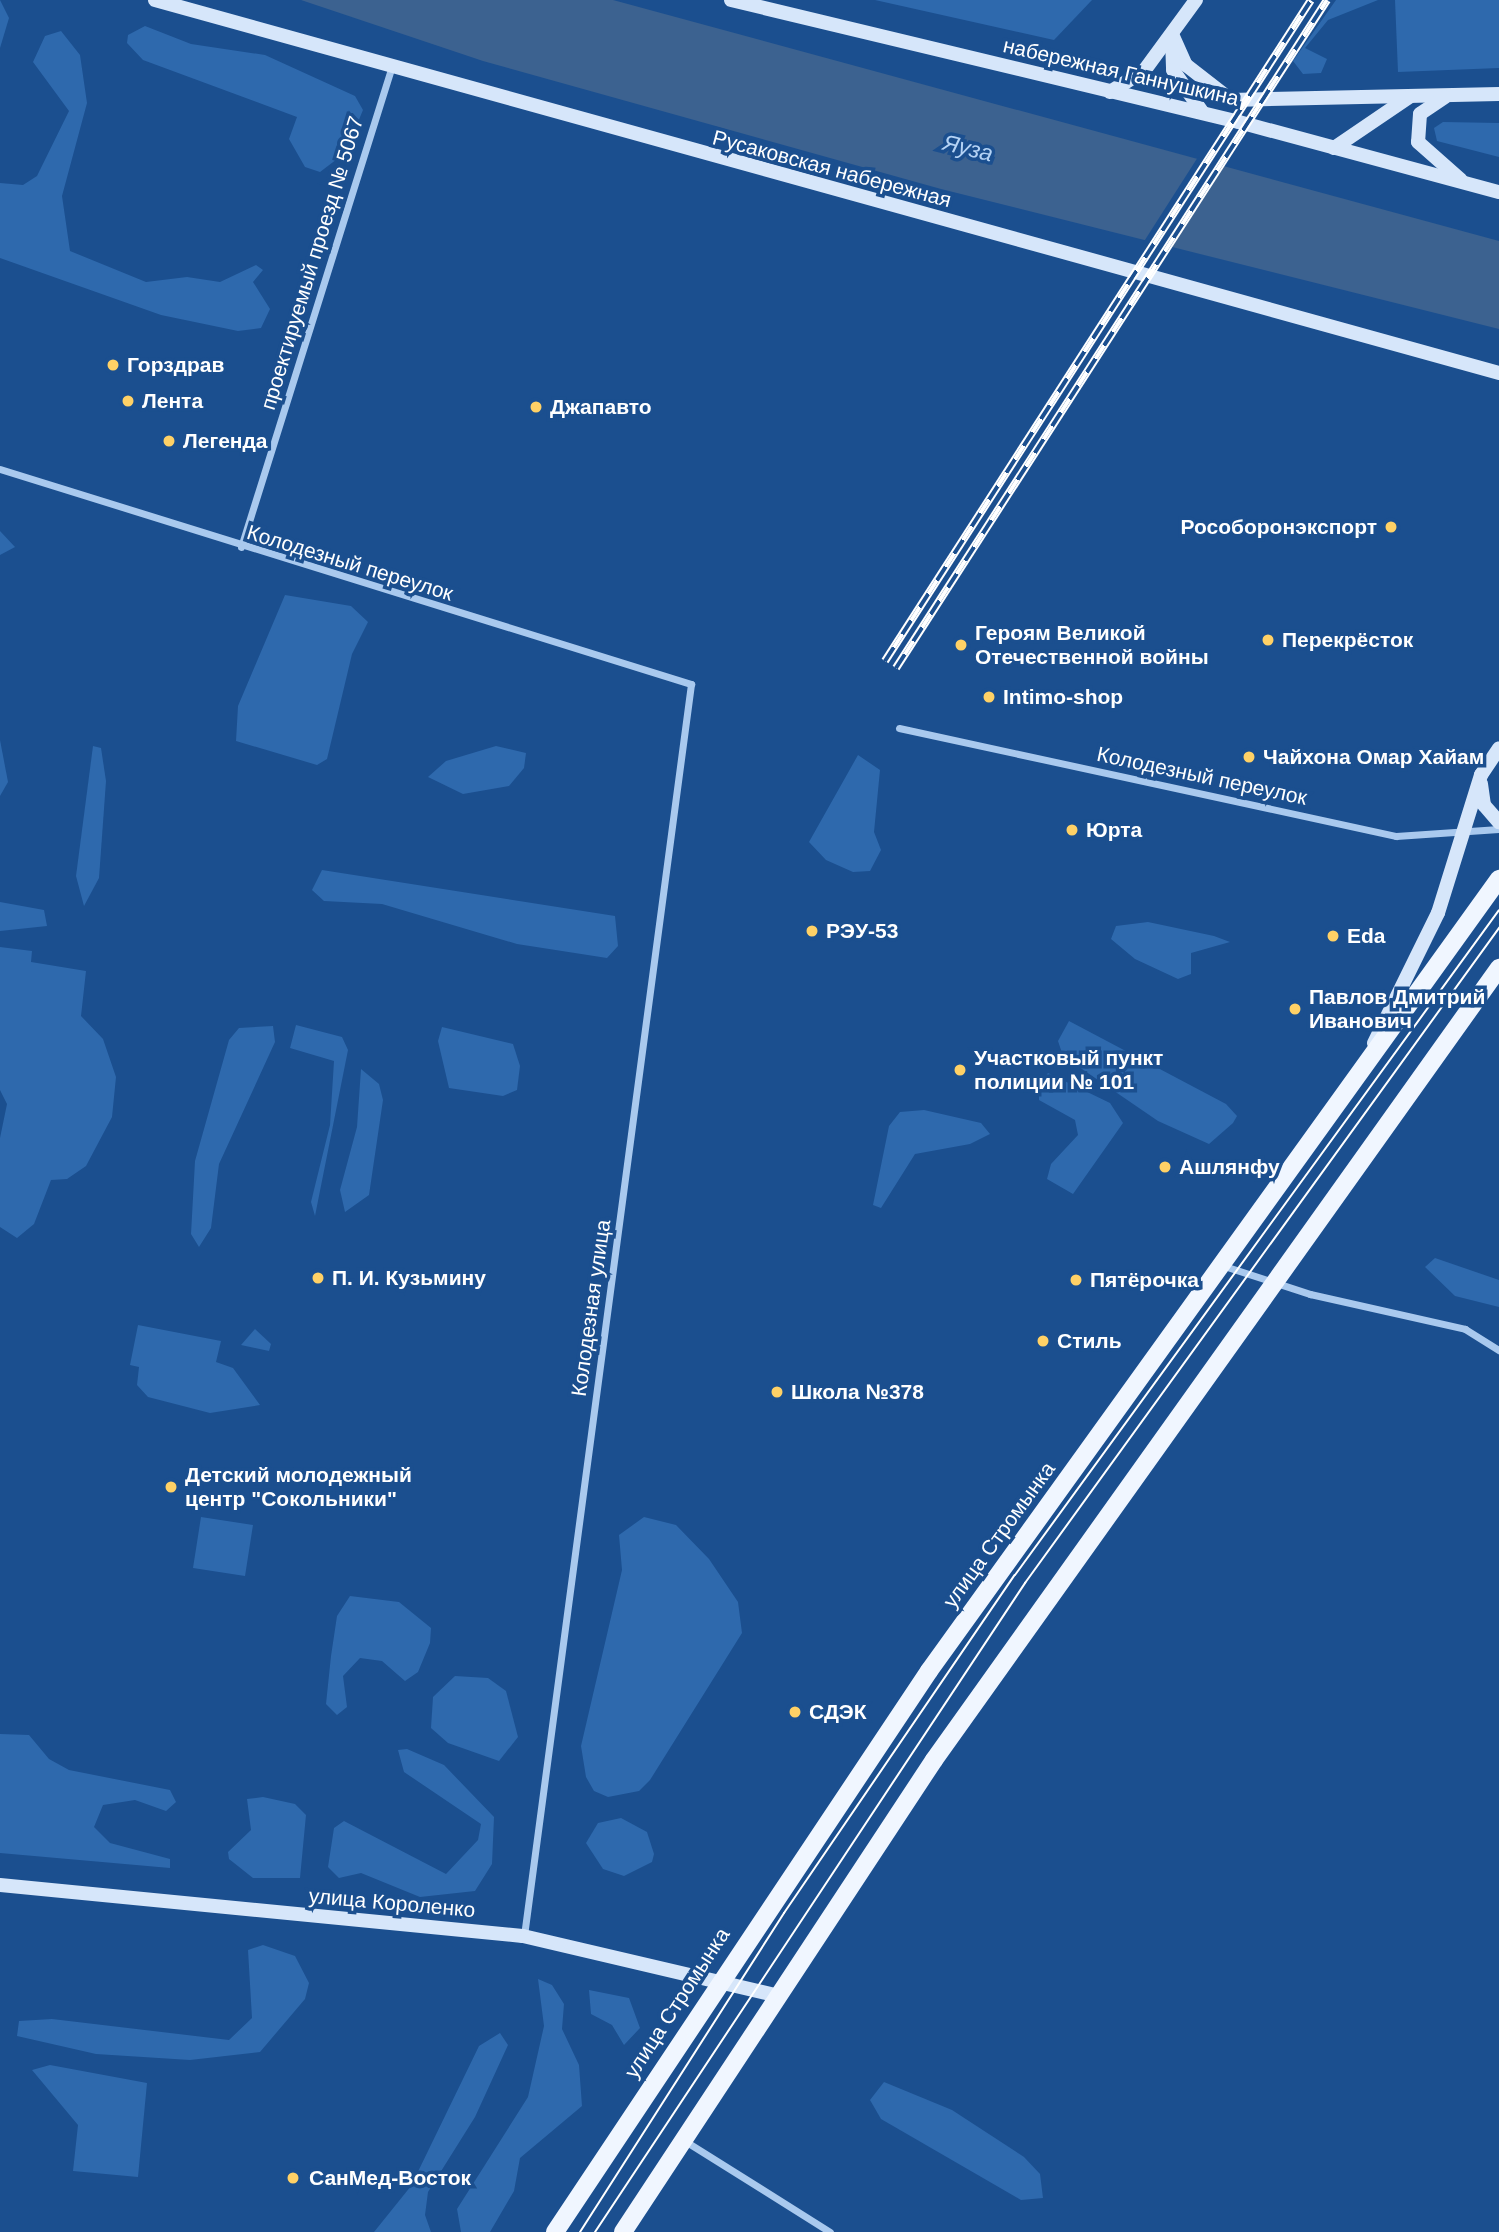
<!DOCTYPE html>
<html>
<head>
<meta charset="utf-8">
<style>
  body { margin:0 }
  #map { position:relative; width:1499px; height:2232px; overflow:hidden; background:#1b4f8f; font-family:Arial,sans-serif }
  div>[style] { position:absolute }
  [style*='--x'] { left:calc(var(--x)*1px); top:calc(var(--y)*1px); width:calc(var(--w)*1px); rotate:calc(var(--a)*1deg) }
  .green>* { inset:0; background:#2e69ad }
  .water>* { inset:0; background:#3c6290 }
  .pier>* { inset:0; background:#1b4f8f }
  .street>* { height:7px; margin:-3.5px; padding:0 3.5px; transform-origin:3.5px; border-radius:3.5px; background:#a9c9ee }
  .secondary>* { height:14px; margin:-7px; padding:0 7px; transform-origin:7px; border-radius:7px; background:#d6e6fa }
  .primary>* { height:18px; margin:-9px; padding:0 9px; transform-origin:9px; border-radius:9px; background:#f0f6ff }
  .tram>* { height:2px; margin:-1px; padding:0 1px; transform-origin:1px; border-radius:1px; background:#fff }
  .rail>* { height:8px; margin-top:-4px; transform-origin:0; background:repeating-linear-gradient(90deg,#1b4f8f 0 16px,#fff 0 32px); box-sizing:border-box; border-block:2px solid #fff }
  .dots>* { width:19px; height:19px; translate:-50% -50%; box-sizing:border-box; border:4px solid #1b4f8f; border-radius:50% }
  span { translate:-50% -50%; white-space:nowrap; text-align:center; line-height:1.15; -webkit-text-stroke:7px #1b4f8f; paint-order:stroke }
  .street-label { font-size:21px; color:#fff }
  .poi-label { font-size:21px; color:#fff; font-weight:700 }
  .left { translate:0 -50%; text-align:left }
  .right { translate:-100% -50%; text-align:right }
  .water-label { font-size:23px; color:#b5d3f5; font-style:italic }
</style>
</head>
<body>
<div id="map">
  <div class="green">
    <div style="clip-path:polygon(0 0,9px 18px,0 48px)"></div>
    <div style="clip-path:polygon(875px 0,1092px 0,1054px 40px)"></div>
    <div style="clip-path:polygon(1336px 0,1378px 0,1328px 20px,1305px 48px,1327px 59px,1321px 73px,1303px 74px,1293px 61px)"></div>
    <div style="clip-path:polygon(1395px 0,1499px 0,1499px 68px,1398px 72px)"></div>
    <div style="clip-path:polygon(145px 26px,191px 44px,265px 55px,355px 96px,363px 110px,345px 153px,320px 172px,305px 167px,289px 139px,297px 117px,143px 60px,127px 43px,128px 35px)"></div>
    <div style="clip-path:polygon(61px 31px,80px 55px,87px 103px,62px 196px,70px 251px,146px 282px,187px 277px,220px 282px,256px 265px,263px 270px,253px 282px,270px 309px,261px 328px,238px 331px,161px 315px,0 258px,0 183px,23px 185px,37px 176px,69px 111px,33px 62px,45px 36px)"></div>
    <div style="clip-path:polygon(1443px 122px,1499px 123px,1499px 157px,1437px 141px,1434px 128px)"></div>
    <div style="clip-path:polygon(0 531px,15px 547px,0 555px)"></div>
    <div style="clip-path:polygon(285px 595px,351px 606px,368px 622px,352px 654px,327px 759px,317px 765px,236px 741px,238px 706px)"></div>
    <div style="clip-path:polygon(0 740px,8px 782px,0 796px)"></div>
    <div style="clip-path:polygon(93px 746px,101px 748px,106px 781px,99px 878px,84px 906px,76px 876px)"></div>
    <div style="clip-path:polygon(496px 746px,526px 753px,524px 768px,509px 786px,463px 794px,428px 777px,446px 761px)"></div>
    <div style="clip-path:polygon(858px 755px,880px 770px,874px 832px,881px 850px,870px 871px,853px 872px,826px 860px,809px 842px)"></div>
    <div style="clip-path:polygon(322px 870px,615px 916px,618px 946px,607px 958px,517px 944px,382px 904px,324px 901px,312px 890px)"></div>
    <div style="clip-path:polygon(0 902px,44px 910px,47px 926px,0 931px)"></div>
    <div style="clip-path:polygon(1148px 922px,1214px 936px,1230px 942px,1191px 953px,1191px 974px,1178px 979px,1135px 959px,1111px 939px,1116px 926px)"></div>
    <div style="clip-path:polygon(0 947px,32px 951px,31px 962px,86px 971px,81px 1016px,103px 1039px,116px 1077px,112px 1117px,86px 1166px,67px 1179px,51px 1180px,34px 1224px,17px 1238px,0 1227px,0 1138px,7px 1104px,0 1090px)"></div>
    <div style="clip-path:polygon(1069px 1021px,1226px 1104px,1237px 1116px,1233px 1123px,1209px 1144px,1158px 1121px,1063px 1056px,1058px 1041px)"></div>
    <div style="clip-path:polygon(296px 1025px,342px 1037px,348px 1050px,315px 1216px,311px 1202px,330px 1125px,334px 1061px,290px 1048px)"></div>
    <div style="clip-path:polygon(273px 1026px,275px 1042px,219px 1164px,211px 1228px,199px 1247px,191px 1234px,195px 1161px,229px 1040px,239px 1028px)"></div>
    <div style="clip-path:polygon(442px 1027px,513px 1044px,520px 1066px,517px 1090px,503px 1096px,449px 1088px,438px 1041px)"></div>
    <div style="clip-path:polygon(361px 1069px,379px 1084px,383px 1100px,369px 1195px,345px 1212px,340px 1190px,357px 1127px)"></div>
    <div style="clip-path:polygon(1048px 1073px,1110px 1103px,1123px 1123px,1073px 1194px,1047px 1179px,1051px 1164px,1078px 1135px,1075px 1120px,1039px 1100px,1039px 1085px)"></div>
    <div style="clip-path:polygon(924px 1110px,981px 1123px,990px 1134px,970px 1144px,915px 1154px,881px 1208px,873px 1205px,889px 1126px,900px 1112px)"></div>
    <div style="clip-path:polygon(1435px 1258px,1499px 1280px,1499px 1307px,1455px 1296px,1425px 1267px)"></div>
    <div style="clip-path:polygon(138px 1325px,221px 1341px,216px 1362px,233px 1368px,260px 1405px,210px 1413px,148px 1397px,137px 1385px,139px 1367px,130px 1365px)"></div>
    <div style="clip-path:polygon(255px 1329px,271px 1344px,269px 1351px,241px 1345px)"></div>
    <div style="clip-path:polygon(201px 1517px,253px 1525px,245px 1576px,193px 1568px)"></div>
    <div style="clip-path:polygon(644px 1517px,676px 1525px,709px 1559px,738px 1602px,742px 1633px,650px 1780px,639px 1791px,608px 1797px,594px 1791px,586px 1777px,581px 1746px,622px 1570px,619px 1535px)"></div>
    <div style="clip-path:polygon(350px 1596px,399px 1602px,431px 1628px,430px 1643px,418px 1672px,405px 1681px,382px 1661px,360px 1658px,343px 1676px,347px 1707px,337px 1715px,326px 1704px,331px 1656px,337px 1616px)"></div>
    <div style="clip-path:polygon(455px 1676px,488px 1678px,506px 1691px,518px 1737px,499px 1761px,448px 1743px,431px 1728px,433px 1697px)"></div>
    <div style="clip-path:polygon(0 1734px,29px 1735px,49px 1759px,69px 1770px,170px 1790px,176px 1802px,166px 1811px,135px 1800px,103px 1805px,94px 1827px,110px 1843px,170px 1859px,170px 1868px,0 1853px)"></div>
    <div style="clip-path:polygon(407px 1749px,444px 1765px,494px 1817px,492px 1864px,475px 1891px,420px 1897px,361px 1873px,339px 1878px,328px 1867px,334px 1828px,344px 1821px,446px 1874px,478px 1840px,481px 1824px,404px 1772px,398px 1750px)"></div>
    <div style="clip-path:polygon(263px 1797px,295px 1804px,306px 1815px,300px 1878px,253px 1878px,229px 1859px,228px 1852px,251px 1830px,247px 1799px)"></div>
    <div style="clip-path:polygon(621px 1818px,647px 1832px,654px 1854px,652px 1862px,624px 1876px,603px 1869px,586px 1843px,598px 1823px)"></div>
    <div style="clip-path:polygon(263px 1945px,295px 1956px,309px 1983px,305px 1999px,260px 2052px,190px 2060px,96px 2054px,17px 2036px,19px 2021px,52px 2019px,229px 2040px,252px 2018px,248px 1950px)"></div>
    <div style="clip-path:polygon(538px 1979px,552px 1985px,564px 2004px,562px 2029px,579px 2065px,582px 2106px,520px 2158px,514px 2191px,490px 2232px,461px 2232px,457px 2209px,528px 2097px,544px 2026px)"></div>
    <div style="clip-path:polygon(589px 1990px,629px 1998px,640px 2028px,624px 2045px,612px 2025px,591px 2014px)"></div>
    <div style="clip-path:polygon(500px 2033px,508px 2045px,475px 2117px,428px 2192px,425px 2215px,431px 2232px,374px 2232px,411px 2186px,479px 2046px)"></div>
    <div style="clip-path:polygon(50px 2065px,147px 2083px,138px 2177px,73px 2171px,78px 2125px,32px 2070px)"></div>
    <div style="clip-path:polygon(884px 2082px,952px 2110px,1024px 2157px,1040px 2174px,1043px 2198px,1021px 2200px,881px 2119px,870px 2100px)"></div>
  </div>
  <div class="water">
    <div style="clip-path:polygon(301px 0,613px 0,1499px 241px,1499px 329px,941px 189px,483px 61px)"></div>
  </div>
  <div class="pier">
    <div style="clip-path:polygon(1198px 157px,1224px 164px,1169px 250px,1143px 243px)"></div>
  </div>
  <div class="street">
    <div style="--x:0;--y:469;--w:724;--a:17.28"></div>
    <div style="--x:691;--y:684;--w:1262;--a:97.6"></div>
    <div style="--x:241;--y:547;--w:501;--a:-72.58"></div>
    <div style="--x:899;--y:728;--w:509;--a:12.26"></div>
    <div style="--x:1396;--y:836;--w:103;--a:-3.9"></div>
    <div style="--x:1221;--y:1265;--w:94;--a:18"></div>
    <div style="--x:1310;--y:1294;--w:159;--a:12.7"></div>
    <div style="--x:1465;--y:1329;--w:40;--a:32"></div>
    <div style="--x:685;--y:2141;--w:171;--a:32.1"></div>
  </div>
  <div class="secondary">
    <div style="--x:155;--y:0;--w:1395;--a:15.51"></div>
    <div style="--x:731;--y:0;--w:522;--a:13.5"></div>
    <div style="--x:1239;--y:122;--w:269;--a:15.1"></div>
    <div style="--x:1172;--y:34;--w:34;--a:66"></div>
    <div style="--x:1186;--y:65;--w:57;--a:37.9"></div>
    <div style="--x:1231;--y:100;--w:268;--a:-1.3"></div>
    <div style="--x:1172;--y:39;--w:31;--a:88"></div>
    <div style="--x:1173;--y:70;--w:52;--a:55.1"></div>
    <div style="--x:1110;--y:92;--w:40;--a:-32"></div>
    <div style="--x:1144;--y:71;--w:88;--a:-53.8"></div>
    <div style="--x:1445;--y:97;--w:30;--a:146"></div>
    <div style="--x:1420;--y:114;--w:28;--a:94"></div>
    <div style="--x:1418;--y:142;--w:57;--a:41.5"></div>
    <div style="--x:1334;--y:148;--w:91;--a:-34.2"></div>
    <div style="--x:1481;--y:784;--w:21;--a:82"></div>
    <div style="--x:1484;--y:805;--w:23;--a:49"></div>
    <div style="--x:1374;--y:1043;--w:145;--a:-63.8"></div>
    <div style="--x:1438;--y:913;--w:145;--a:-72.7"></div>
    <div style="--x:1481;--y:775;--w:32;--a:-56"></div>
    <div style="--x:0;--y:1885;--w:525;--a:5.57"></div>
    <div style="--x:523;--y:1936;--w:259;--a:13.2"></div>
  </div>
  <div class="primary">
    <div style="--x:555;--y:2232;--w:674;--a:-56.31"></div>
    <div style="--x:929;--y:1671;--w:976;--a:-54.26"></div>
    <div style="--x:623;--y:2232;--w:565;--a:-56.62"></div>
    <div style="--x:934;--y:1760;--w:973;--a:-54.5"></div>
  </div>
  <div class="tram">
    <div style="--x:580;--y:2232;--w:379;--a:-57.4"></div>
    <div style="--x:784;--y:1913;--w:409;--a:-55.7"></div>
    <div style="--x:1015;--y:1575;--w:822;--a:-53.95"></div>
    <div style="--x:595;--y:2232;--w:779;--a:-56.47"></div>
    <div style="--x:1025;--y:1583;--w:809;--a:-54.11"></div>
  </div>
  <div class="rail">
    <div style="--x:885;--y:661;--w:786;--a:-57.2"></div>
    <div style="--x:896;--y:668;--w:795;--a:-57.17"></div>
  </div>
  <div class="dots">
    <div style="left:113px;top:365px;background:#ffd166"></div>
    <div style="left:128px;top:401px;background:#ffd166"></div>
    <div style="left:536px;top:407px;background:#ffd166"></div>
    <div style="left:169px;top:441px;background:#ffd166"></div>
    <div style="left:1391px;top:527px;background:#ffd166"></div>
    <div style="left:1268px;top:640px;background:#ffd166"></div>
    <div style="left:961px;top:645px;background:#ffd166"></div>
    <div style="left:989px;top:697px;background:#ffd166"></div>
    <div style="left:1249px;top:757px;background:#ffd166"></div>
    <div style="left:1072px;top:830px;background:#ffd166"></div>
    <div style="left:812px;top:931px;background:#ffd166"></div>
    <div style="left:1333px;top:936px;background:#ffd166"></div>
    <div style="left:1295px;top:1009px;background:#ffd166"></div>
    <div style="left:960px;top:1070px;background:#ffd166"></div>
    <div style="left:1165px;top:1167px;background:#ffd166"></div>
    <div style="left:318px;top:1278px;background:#ffd166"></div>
    <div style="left:1076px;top:1280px;background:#ffd166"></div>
    <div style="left:1043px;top:1341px;background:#ffd166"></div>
    <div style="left:777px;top:1392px;background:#ffd166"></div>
    <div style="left:171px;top:1487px;background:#ffd166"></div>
    <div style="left:795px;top:1712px;background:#ffd166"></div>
    <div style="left:293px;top:2178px;background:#ffd166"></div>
  </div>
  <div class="street-label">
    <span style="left:1121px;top:72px;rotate:13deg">набережная Ганнушкина</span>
    <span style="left:832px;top:169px;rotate:15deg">Русаковская набережная</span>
    <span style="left:312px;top:263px;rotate:-73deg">проектируемый проезд № 5067</span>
    <span style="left:350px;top:563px;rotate:17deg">Колодезный переулок</span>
    <span style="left:1202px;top:776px;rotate:12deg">Колодезный переулок</span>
    <span style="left:591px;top:1308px;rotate:-82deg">Колодезная улица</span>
    <span style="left:999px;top:1535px;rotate:-54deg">улица Стромынка</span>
    <span style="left:392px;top:1903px;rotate:5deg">улица Короленко</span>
    <span style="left:677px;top:2003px;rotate:-57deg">улица Стромынка</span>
  </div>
  <div class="poi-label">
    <span class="left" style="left:127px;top:365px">Горздрав</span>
    <span class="left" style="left:142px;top:401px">Лента</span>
    <span class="left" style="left:550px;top:407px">Джапавто</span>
    <span class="left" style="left:183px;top:441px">Легенда</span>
    <span class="right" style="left:1377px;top:527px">Рособоронэкспорт</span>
    <span class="left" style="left:975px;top:645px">Героям Великой<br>Отечественной войны</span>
    <span class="left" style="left:1282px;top:640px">Перекрёсток</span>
    <span class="left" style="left:1003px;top:697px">Intimo-shop</span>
    <span class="left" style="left:1263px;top:757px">Чайхона Омар Хайам</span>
    <span class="left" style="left:1086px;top:830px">Юрта</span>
    <span class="left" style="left:826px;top:931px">РЭУ-53</span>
    <span class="left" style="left:1347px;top:936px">Eda</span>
    <span class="left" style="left:1309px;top:1009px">Павлов Дмитрий<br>Иванович</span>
    <span class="left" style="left:974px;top:1070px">Участковый пункт<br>полиции № 101</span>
    <span class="left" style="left:1179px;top:1167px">Ашлянфу</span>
    <span class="left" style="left:332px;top:1278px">П. И. Кузьмину</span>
    <span class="left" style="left:1090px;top:1280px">Пятёрочка</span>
    <span class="left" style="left:1057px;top:1341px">Стиль</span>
    <span class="left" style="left:791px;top:1392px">Школа №378</span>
    <span class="left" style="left:185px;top:1487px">Детский молодежный<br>центр "Сокольники"</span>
    <span class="left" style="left:809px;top:1712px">СДЭК</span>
    <span class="left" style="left:309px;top:2178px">СанМед-Восток</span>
  </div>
  <div class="water-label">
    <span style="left:968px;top:148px;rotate:14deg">Яуза</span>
  </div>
</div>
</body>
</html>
